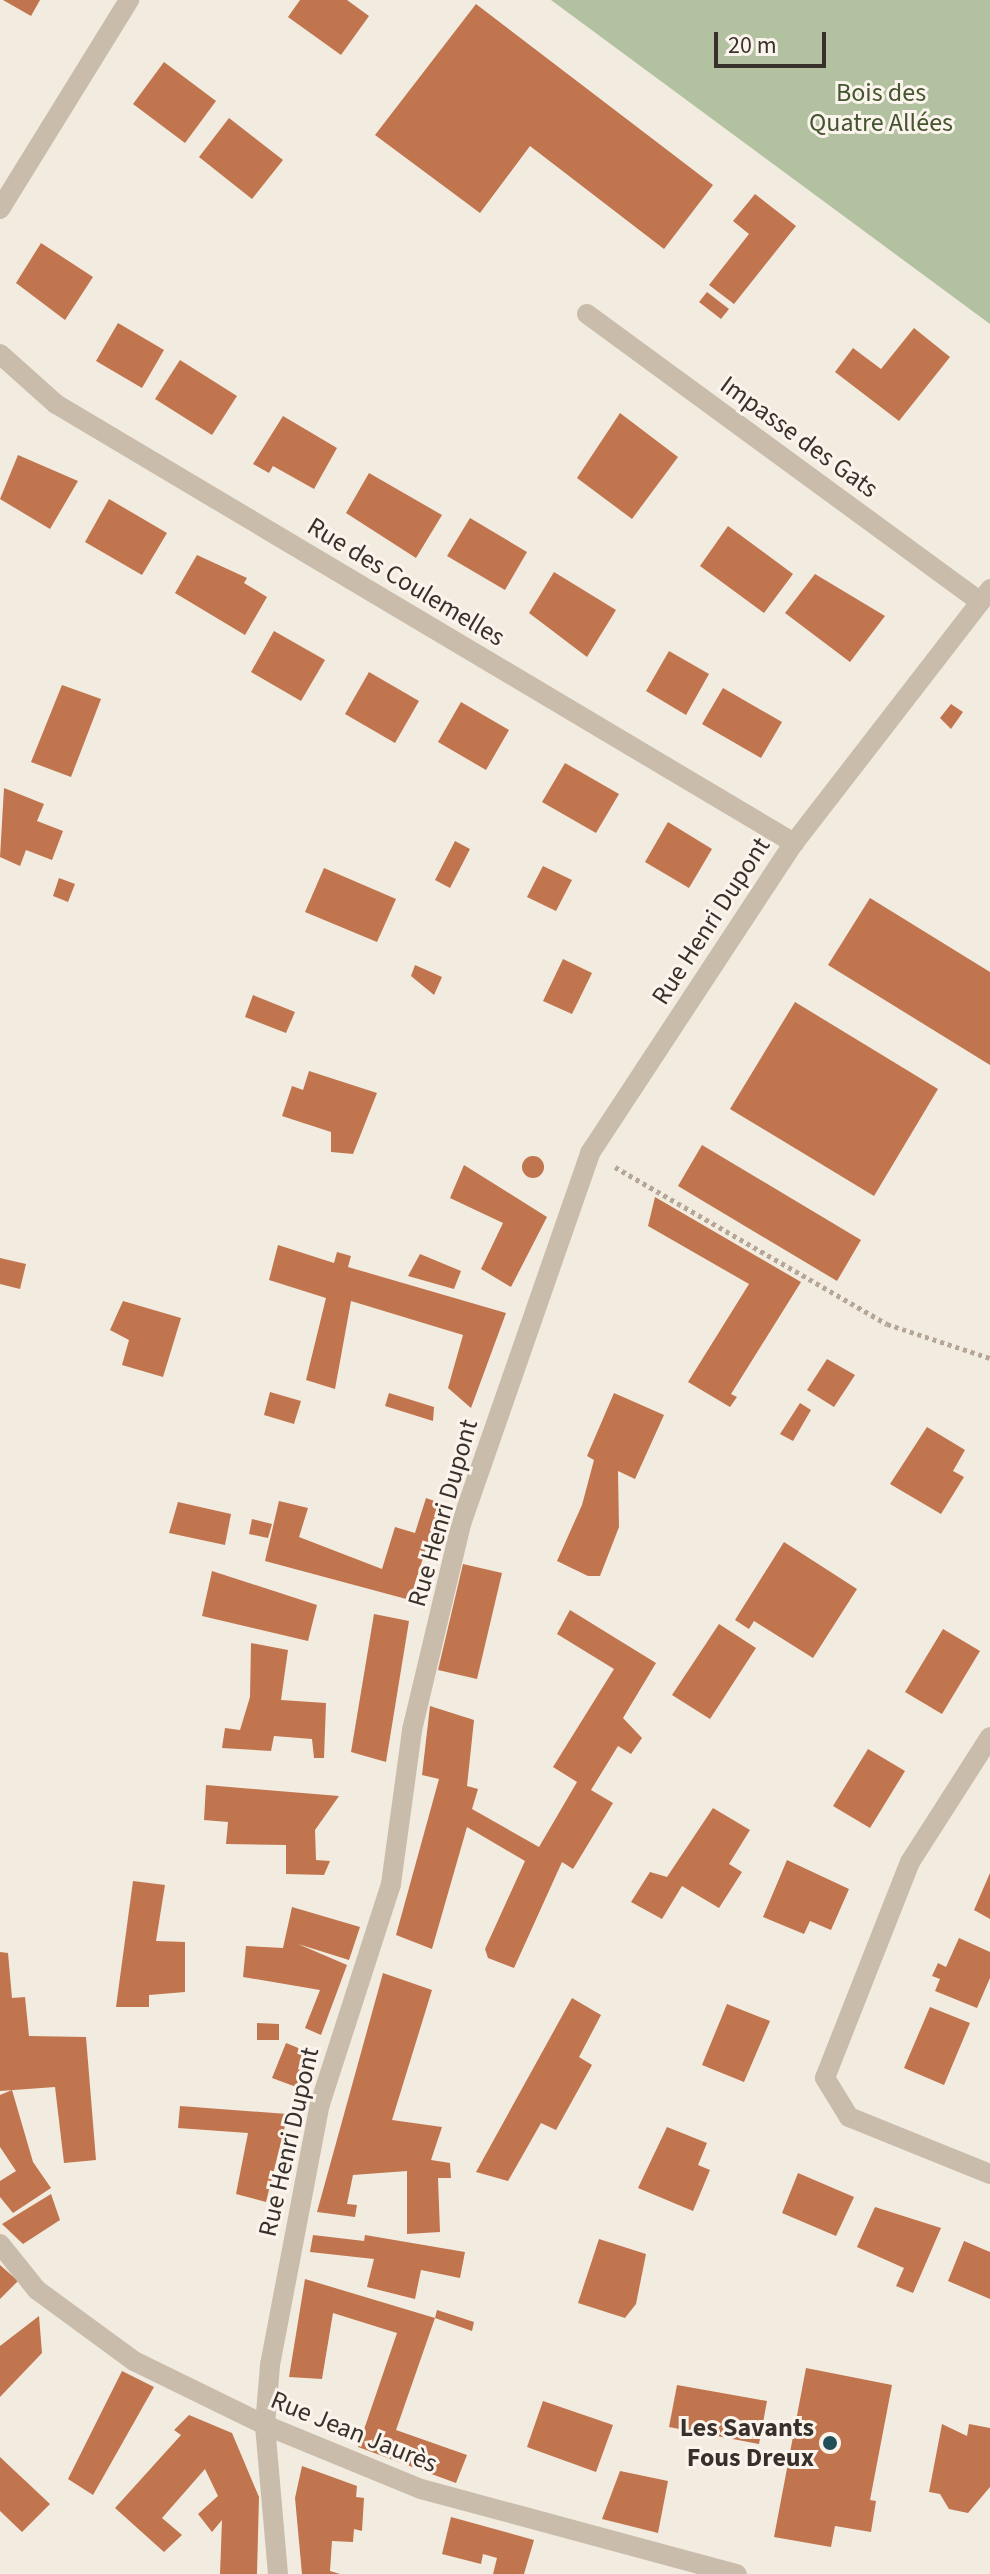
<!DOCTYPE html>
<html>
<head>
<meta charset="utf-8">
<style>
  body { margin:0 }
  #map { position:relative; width:990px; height:2574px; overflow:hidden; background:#f2ebdf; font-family:"Source Sans 3",sans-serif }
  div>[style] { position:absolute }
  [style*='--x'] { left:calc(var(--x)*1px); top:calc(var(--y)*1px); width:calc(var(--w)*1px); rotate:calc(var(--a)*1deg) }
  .green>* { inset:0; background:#b2c19f }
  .building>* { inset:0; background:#c1754e }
  .round { border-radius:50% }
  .path>* { height:5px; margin-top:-2.5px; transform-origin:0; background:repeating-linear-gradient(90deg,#b6a695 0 4px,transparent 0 8px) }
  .minor>* { height:20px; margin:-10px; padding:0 10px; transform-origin:10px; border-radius:10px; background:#cabcab }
  .dots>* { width:22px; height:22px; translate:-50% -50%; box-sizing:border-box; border:4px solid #faf4ec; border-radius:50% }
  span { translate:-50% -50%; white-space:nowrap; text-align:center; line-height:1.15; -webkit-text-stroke:6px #faf4ec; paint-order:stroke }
  .park-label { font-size:26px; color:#44552f }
  .street-label { font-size:26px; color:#38302a }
  .poi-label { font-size:26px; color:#38302a; font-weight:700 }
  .right { translate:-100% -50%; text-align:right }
  .scale { position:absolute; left:714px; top:32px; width:112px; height:36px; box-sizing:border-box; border:4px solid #38302a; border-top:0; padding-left:10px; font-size:24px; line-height:28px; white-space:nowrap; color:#38302a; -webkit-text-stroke:6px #faf4ec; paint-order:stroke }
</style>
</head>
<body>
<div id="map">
  <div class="green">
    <div style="clip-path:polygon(551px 0,990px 0,990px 324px)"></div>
  </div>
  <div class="building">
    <div style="clip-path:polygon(3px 0,40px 0,31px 16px)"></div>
    <div style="clip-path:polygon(300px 0,347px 0,369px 16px,341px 55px,288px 17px)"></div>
    <div style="clip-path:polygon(476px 4px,713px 185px,664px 249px,530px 146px,480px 213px,375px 135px)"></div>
    <div style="clip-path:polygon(164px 62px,216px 101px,185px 143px,133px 104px)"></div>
    <div style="clip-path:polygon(229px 118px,283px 160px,252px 199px,199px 157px)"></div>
    <div style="clip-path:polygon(755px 194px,796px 226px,734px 304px,709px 285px,749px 234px,733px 221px)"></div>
    <div style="clip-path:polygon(41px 243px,93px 277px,65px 320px,16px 283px)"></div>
    <div style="clip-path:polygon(707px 292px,729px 309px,721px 319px,699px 302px)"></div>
    <div style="clip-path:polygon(118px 323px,164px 350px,142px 388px,96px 361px)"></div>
    <div style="clip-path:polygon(914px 328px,950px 357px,899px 421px,835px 372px,853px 348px,881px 369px)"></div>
    <div style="clip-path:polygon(180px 360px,237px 396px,212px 435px,155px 399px)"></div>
    <div style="clip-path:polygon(620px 413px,678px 457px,632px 519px,577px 478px)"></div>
    <div style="clip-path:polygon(283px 416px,337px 448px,314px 489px,273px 466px,269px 473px,253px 464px)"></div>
    <div style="clip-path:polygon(18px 455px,78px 481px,50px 529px,0 499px)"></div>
    <div style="clip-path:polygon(369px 473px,442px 515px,416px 558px,346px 513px)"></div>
    <div style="clip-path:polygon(109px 499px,167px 533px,142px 575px,85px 542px)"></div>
    <div style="clip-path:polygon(470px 518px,527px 552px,505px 590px,447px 556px)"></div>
    <div style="clip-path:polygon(728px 526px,793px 574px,764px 613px,700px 566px)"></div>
    <div style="clip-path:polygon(197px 555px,247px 578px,244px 583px,267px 597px,245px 635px,175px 593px)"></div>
    <div style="clip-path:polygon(554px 572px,616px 610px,587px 657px,529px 613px)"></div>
    <div style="clip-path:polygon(815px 574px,885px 616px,850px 662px,785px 613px)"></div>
    <div style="clip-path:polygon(274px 631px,325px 660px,301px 701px,251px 672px)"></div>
    <div style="clip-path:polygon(669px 651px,709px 674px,686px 715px,646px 691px)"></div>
    <div style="clip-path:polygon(369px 672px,419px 701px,395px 743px,345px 714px)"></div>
    <div style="clip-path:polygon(62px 685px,101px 699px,71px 777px,31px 762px)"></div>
    <div style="clip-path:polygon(723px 688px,782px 722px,761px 758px,702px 724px)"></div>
    <div style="clip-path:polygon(461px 702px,509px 730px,486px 770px,438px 742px)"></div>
    <div style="clip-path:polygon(951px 704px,963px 712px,951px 729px,940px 718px)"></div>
    <div style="clip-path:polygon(565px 763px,619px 794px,596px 833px,542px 802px)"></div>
    <div style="clip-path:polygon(4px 788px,44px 804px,37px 821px,63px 831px,52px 860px,26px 850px,20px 866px,0 857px)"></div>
    <div style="clip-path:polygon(668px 822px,712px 849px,689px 888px,645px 862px)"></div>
    <div style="clip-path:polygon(455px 841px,470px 849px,450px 888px,435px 880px)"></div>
    <div style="clip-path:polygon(543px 866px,572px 880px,556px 911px,527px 897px)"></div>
    <div style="clip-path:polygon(324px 868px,396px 899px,377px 942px,305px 912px)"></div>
    <div style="clip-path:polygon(59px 878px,75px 884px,68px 902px,53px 896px)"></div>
    <div style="clip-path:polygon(870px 898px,990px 972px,990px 1065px,828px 965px)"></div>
    <div style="clip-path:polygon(563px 959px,592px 973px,572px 1014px,543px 1001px)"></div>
    <div style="clip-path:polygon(415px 965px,442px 977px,434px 995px,411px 976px)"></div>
    <div style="clip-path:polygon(253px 995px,295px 1012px,286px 1033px,245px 1017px)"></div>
    <div style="clip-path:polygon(795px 1002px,938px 1089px,874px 1196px,730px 1109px)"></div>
    <div style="clip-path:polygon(309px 1071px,377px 1093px,353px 1154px,331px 1152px,331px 1132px,282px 1116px,292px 1086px,303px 1090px)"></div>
    <div style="clip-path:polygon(702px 1145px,861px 1240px,837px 1281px,678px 1186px)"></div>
    <div class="round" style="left:522px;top:1156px;width:22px;height:22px"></div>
    <div style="clip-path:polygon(464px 1165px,547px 1217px,511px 1287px,481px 1269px,503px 1223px,450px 1198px)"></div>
    <div style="clip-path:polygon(655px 1197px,801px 1282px,731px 1394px,737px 1397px,730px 1407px,688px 1382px,749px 1284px,648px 1226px)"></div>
    <div style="clip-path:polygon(278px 1245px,334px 1263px,337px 1252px,351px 1256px,348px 1267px,506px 1313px,471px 1408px,448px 1388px,463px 1335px,351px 1301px,335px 1389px,306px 1380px,326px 1298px,269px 1280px)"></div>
    <div style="clip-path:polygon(420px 1254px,461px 1271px,454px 1289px,408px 1276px)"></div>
    <div style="clip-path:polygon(0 1258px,26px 1264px,20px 1289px,0 1284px)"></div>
    <div style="clip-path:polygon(123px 1301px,181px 1318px,163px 1377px,122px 1365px,129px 1340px,110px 1330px)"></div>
    <div style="clip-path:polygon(827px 1359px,855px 1375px,834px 1407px,807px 1390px)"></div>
    <div style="clip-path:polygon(270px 1392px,301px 1401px,294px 1424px,264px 1415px)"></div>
    <div style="clip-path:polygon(389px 1393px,434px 1407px,433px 1421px,385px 1406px)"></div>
    <div style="clip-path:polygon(614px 1393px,664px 1415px,635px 1479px,618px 1471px,619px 1527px,600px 1576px,588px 1576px,557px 1561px,582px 1505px,594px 1460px,587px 1456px)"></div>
    <div style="clip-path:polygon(800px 1403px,811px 1410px,793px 1441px,780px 1434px)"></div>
    <div style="clip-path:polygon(927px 1427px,965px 1450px,953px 1471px,964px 1477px,941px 1514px,890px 1484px)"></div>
    <div style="clip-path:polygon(426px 1498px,440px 1503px,410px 1600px,265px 1561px,279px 1501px,308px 1508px,299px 1537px,382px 1569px,395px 1527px,415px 1533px)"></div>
    <div style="clip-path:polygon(178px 1502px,231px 1514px,225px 1545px,169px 1533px)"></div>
    <div style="clip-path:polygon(252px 1519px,272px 1524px,268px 1538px,249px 1534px)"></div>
    <div style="clip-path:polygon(784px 1542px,857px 1589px,813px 1658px,754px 1621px,749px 1629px,735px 1620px)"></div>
    <div style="clip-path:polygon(463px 1564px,502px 1573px,477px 1679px,438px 1670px)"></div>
    <div style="clip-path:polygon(212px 1571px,317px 1605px,308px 1641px,202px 1616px)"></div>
    <div style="clip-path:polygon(570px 1610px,656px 1663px,623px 1718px,642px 1738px,631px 1754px,618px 1746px,591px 1790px,613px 1803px,573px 1869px,562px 1862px,514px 1968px,488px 1958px,485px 1949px,525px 1861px,467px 1827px,432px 1949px,396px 1935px,439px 1779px,422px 1775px,430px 1706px,474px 1720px,467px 1786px,478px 1789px,472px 1809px,539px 1847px,577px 1782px,553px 1767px,614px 1669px,557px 1634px)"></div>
    <div style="clip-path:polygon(374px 1614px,409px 1621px,386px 1762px,351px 1752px)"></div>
    <div style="clip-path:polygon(719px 1624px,756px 1648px,710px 1719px,672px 1695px)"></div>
    <div style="clip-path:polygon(943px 1629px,980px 1651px,942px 1714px,905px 1692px)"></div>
    <div style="clip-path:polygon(251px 1643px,288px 1650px,281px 1700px,326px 1703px,324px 1758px,314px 1758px,312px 1739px,274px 1736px,271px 1751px,222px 1748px,225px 1728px,240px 1730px,250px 1697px)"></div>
    <div style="clip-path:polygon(868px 1749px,905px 1771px,870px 1828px,833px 1806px)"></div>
    <div style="clip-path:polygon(206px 1785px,339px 1796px,315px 1830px,316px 1860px,330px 1861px,324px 1875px,286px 1874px,286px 1845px,226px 1844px,228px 1822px,204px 1820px)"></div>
    <div style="clip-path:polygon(713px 1808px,750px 1830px,729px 1864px,742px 1872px,719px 1908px,682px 1886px,662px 1919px,631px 1902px,650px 1872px,667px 1877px)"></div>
    <div style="clip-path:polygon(787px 1860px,849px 1889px,831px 1930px,810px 1921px,804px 1934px,763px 1917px)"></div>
    <div style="clip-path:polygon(990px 1873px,990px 1919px,974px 1910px)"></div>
    <div style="clip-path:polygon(133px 1881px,165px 1885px,156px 1941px,185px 1942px,185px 1992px,149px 1995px,149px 2007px,116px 2007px)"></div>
    <div style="clip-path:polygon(292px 1907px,360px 1927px,349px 1960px,298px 1944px,347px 1965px,321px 2035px,305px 2028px,320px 1990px,243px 1977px,246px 1946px,283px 1948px)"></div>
    <div style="clip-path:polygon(959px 1938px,990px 1952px,990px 1978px,977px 2008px,935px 1991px,940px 1979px,932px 1976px,938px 1963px,946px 1967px)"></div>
    <div style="clip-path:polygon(0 1952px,8px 1953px,12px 1998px,25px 1997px,29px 2036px,86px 2037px,96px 2160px,64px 2163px,55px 2087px,0 2091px)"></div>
    <div style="clip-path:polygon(383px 1973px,432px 1990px,392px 2120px,442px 2127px,431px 2160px,450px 2163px,451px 2178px,438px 2178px,440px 2232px,407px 2234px,407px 2171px,353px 2175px,347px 2204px,357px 2205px,355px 2217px,317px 2212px)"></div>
    <div style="clip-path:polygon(572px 1998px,601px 2015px,579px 2057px,592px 2065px,556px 2130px,541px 2123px,508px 2181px,476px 2172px)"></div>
    <div style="clip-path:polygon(727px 2004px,770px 2021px,744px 2082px,702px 2065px)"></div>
    <div style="clip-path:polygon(930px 2007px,970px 2023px,944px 2085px,904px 2068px)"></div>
    <div style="clip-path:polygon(257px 2023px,279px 2024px,279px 2040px,257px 2040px)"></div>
    <div style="clip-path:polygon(286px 2043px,313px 2054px,299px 2088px,272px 2078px)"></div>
    <div style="clip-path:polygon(12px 2090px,33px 2162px,51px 2188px,13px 2213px,0 2197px,0 2181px,16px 2171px,0 2147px,0 2095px)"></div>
    <div style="clip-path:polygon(180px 2106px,288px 2114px,266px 2202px,236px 2194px,248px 2133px,178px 2128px)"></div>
    <div style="clip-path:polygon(667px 2127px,707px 2143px,698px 2165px,710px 2170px,693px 2211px,638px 2188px)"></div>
    <div style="clip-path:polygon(798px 2173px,854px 2197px,836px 2236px,782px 2213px)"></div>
    <div style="clip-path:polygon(51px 2194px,60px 2220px,23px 2244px,2px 2224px)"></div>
    <div style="clip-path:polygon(875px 2207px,941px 2228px,913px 2293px,896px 2286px,904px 2268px,857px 2247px)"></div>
    <div style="clip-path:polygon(313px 2235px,364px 2241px,365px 2235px,465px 2252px,460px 2278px,421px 2270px,415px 2299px,367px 2287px,374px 2259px,310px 2252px)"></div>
    <div style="clip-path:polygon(599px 2239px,646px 2254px,636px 2304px,625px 2318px,578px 2303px)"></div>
    <div style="clip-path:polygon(964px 2241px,990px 2252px,990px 2299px,948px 2281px)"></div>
    <div style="clip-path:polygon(0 2265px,18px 2281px,0 2299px)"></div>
    <div style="clip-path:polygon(305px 2279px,435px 2318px,396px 2430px,467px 2455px,456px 2483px,358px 2447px,397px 2333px,333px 2313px,322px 2379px,289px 2377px)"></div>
    <div style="clip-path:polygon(437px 2310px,474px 2322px,472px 2331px,435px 2318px)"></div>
    <div style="clip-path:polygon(39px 2316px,42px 2353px,0 2397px,0 2346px)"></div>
    <div style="clip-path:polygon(806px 2368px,892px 2385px,870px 2500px,876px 2501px,871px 2532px,835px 2526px,831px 2547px,774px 2537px)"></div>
    <div style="clip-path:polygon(122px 2371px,154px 2387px,93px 2495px,68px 2479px)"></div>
    <div style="clip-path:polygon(677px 2385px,767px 2401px,759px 2444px,669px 2427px)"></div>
    <div style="clip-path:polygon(543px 2401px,613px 2425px,596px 2472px,527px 2447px)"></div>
    <div style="clip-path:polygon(189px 2415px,232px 2433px,259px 2497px,257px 2574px,220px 2574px,222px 2520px,212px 2532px,198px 2514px,218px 2496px,205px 2469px,162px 2518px,182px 2535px,164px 2552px,115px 2508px,181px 2435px,174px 2430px)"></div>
    <div style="clip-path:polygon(942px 2424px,967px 2436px,969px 2424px,990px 2428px,990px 2487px,968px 2513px,949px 2509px,940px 2494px,929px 2492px)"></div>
    <div style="clip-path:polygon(0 2457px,50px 2504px,22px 2532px,0 2511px)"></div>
    <div style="clip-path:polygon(302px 2466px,357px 2486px,356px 2497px,364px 2498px,362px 2531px,354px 2529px,353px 2542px,332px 2541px,330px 2571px,340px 2574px,302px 2574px,295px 2498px)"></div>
    <div style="clip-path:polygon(620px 2471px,668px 2481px,658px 2533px,602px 2519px)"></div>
    <div style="clip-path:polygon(451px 2517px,534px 2540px,524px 2574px,493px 2574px,497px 2558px,483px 2554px,481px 2564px,442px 2554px)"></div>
  </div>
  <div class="path">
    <div style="--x:615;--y:1167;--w:314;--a:30"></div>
    <div style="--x:887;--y:1324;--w:108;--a:18.3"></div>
  </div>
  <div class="minor">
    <div style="--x:0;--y:209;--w:246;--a:-58.3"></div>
    <div style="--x:587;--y:314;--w:487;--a:36.2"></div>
    <div style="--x:0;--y:354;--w:75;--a:41.8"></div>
    <div style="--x:56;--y:404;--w:859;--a:30.75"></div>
    <div style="--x:990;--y:1737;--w:148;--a:122.6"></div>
    <div style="--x:910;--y:1862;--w:232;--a:111.5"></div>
    <div style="--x:825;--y:2078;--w:46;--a:58.4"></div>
    <div style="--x:849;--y:2117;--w:152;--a:22"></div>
    <div style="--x:0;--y:2244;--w:59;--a:51.2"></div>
    <div style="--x:37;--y:2290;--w:120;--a:36.2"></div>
    <div style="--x:134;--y:2361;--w:146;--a:26"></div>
    <div style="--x:265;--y:2425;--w:169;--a:22.3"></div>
    <div style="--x:421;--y:2489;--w:327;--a:15.1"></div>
    <div style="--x:278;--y:2574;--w:150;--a:-95"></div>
    <div style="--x:265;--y:2425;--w:60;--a:-85.2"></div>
    <div style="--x:270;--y:2365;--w:266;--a:-79.2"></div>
    <div style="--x:320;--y:2104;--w:231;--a:-72.1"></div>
    <div style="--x:391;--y:1884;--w:155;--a:-82.2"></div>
    <div style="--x:412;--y:1730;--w:212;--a:-76.6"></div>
    <div style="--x:461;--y:1524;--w:393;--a:-70.8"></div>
    <div style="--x:590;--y:1153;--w:371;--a:-56.7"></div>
    <div style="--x:794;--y:843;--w:321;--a:-52.3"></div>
  </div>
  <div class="dots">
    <div style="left:830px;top:2443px;background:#214f58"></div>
  </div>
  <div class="park-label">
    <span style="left:881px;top:108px">Bois des<br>Quatre Allées</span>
  </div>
  <div class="street-label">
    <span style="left:799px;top:437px;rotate:36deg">Impasse des Gats</span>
    <span style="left:406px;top:582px;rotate:31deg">Rue des Coulemelles</span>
    <span style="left:711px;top:921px;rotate:-57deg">Rue Henri Dupont</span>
    <span style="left:443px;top:1513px;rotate:-74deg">Rue Henri Dupont</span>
    <span style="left:289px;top:2142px;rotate:-77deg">Rue Henri Dupont</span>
    <span style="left:354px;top:2432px;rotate:22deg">Rue Jean Jaurès</span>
  </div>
  <div class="poi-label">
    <span class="right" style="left:814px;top:2443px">Les Savants<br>Fous Dreux</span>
  </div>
  <div class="scale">20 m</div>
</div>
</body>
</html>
